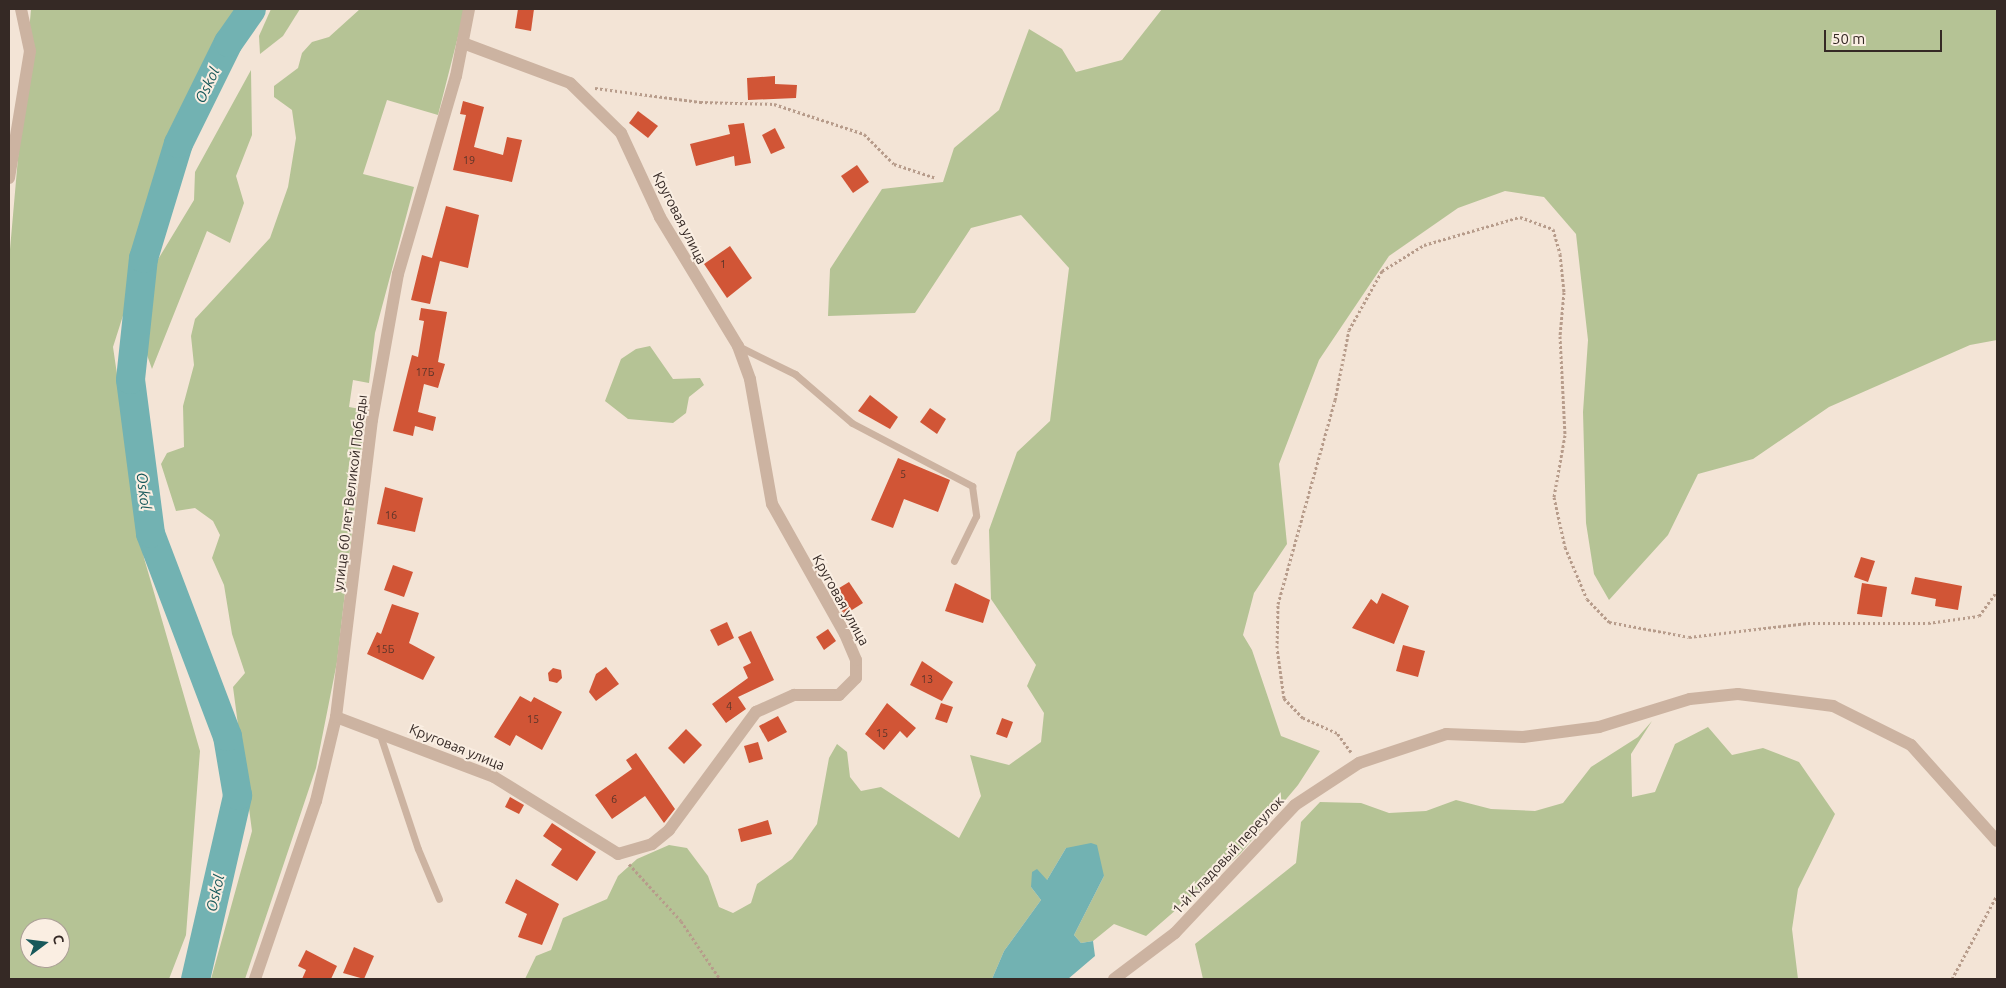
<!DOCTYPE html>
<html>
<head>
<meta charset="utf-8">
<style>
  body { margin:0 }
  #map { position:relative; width:2006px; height:988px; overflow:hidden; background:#f3e4d6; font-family:Ubuntu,sans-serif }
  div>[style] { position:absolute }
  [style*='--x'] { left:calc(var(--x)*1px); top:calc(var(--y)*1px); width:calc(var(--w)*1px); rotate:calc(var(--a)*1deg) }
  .green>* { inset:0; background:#b5c395 }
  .water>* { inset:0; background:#72b2b2 }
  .river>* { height:29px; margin:-14.5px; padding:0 14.5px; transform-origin:14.5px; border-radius:14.5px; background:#72b2b2 }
  .building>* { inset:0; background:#d15536 }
  .path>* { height:3px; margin-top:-1.5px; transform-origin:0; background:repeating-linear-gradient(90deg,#b79c8b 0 2.5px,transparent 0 5px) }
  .lane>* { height:7px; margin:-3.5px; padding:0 3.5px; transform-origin:3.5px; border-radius:3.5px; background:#ccb3a1 }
  .street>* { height:12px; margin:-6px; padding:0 6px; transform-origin:6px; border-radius:6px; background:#ccb3a1 }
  span { translate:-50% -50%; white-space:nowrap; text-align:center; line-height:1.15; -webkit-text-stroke:4px #faeee2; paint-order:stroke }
  .number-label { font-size:11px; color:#5c3429 }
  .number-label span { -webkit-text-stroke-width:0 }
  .street-label { font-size:14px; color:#352925 }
  .water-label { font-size:15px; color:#17585a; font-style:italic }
  .frame { position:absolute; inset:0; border:10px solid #352925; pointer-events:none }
  .north { position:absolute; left:20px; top:918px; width:50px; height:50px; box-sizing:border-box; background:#faeee2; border:1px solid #ab9f96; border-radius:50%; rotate:75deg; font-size:14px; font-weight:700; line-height:20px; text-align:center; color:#352925 }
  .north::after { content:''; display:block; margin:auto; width:18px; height:22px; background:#17585a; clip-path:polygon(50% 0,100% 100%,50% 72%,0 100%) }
  .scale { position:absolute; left:1824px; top:30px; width:118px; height:22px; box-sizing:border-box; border:2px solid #352925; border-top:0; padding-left:6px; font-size:15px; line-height:18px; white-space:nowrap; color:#352925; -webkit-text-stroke:4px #faeee2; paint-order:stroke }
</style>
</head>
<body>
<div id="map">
  <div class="green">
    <div style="clip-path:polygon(evenodd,31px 9px,251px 9px,228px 42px,178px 143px,113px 347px,144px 558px,200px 751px,186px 935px,169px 979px,9px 979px,9px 261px,31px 9px,30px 928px,60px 928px,60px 958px,30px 958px,30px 928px)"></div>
    <div style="clip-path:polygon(271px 9px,300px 9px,283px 36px,260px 54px,259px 36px)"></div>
    <div style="clip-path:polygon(360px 9px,465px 9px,438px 115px,387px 100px,363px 174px,414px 187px,375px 333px,369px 383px,353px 380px,349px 407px,366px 410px,337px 662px,316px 768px,245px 979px,211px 979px,252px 831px,233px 687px,245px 673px,232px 634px,224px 585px,212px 558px,220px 535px,213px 521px,195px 508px,176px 511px,161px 464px,167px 453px,184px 447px,183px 406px,194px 365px,191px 336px,195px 319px,270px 238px,288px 187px,296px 138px,292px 110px,274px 97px,274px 86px,298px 68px,302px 53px,312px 42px,329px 37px)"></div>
    <div style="clip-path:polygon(1162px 9px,1997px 9px,1997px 340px,1970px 345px,1829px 407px,1753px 459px,1698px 474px,1668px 535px,1609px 600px,1594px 574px,1586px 523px,1583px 412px,1588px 340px,1576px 234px,1544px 197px,1505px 191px,1458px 208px,1389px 256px,1319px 360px,1279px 464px,1287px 544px,1254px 593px,1243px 635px,1252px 650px,1281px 736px,1320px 751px,1298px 785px,1240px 854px,1146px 936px,1114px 924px,1093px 941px,1081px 943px,1074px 935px,1104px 876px,1066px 848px,1047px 880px,1031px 887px,1041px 900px,1004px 951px,992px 979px,525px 979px,536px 956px,551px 950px,563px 918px,607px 899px,618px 876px,637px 859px,669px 845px,687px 848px,708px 876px,719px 907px,733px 913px,751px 903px,757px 884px,792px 859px,817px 824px,829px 758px,837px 744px,847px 752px,850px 777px,861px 791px,881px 787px,959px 838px,981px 796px,970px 755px,1009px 765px,1041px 742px,1044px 713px,1027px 686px,1036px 665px,991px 599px,989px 530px,1017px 452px,1050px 421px,1069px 268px,1021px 215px,971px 228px,915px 313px,828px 316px,830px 269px,882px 189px,943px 182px,954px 148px,999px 110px,1029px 29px,1062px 49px,1076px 72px,1122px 60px)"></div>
    <div style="clip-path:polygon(251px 70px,252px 135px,236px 176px,244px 203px,230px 243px,207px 231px,152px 369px,142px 341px,152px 308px,154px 266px,194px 200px,195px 172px)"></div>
    <div style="clip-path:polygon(650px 346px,673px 379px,700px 378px,704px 385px,689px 397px,686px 413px,673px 423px,628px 419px,605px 401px,621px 359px,636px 349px)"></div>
    <div style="clip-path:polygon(1652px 721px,1631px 754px,1632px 797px,1655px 792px,1675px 744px,1708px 727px,1732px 755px,1763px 748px,1799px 762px,1835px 814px,1798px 889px,1792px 929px,1798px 979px,1203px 979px,1195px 944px,1296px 863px,1301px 822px,1320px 802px,1361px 803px,1389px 813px,1426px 811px,1456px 800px,1491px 809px,1535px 811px,1563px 803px,1591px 767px,1638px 737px)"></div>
  </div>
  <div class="water">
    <div style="clip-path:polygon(1091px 843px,1097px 845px,1104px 876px,1074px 935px,1081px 943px,1093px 941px,1095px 956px,1068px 979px,992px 979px,1004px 951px,1041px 900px,1031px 887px,1032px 872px,1037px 869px,1047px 880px,1066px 848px)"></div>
  </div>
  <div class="river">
    <div style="--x:195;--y:979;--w:189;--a:-77.1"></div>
    <div style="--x:237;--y:795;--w:60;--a:-99.6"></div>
    <div style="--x:227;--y:736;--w:217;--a:-110.8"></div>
    <div style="--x:150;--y:533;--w:155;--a:-97.4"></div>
    <div style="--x:130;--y:379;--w:122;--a:-83.9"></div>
    <div style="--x:143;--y:258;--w:120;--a:-73.1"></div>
    <div style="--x:178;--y:143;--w:113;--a:-63.7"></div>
    <div style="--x:228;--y:42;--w:40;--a:-55.1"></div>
  </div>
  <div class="building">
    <div style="clip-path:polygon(518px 9px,534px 9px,531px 31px,515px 28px)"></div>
    <div style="clip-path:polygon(775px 76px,775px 84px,797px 85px,796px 98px,748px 100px,747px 78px)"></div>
    <div style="clip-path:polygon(463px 101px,484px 107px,474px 147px,503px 155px,507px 137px,522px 140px,512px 182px,453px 170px,466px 115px,460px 114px)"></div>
    <div style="clip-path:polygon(638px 111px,658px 126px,648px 138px,629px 123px)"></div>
    <div style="clip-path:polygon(744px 123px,751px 163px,735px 166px,734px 156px,696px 166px,690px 144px,730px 134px,728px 125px)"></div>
    <div style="clip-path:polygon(775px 128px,785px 148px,771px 154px,762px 135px)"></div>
    <div style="clip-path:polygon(857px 165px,869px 182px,853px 193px,841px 176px)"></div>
    <div style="clip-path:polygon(446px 206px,479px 215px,468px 268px,440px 261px,430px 304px,411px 300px,422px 255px,432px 258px)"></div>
    <div style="clip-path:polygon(730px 246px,752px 278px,727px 298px,704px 264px)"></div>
    <div style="clip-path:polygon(421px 308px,447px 312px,438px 362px,445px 364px,438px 388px,424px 384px,418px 412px,436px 417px,433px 431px,415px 426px,413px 436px,393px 431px,412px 355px,418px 357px,424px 321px,419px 320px)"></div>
    <div style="clip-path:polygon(870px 395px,898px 417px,890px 429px,858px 411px)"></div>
    <div style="clip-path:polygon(930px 408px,946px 419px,937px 434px,920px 422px)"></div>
    <div style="clip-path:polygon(898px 458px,950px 480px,938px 512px,904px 499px,893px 528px,871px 520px)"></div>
    <div style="clip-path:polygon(385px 487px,423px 498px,415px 532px,377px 524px)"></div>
    <div style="clip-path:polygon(1861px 557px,1875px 561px,1868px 582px,1854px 577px)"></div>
    <div style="clip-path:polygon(393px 565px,413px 572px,404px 597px,384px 590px)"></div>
    <div style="clip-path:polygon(1915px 577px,1962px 586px,1958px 610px,1935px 606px,1936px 599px,1911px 594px)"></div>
    <div style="clip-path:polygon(849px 582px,863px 603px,844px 615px,831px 593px)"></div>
    <div style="clip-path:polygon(955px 583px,990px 600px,983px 623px,945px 611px)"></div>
    <div style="clip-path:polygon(1862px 583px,1887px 587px,1882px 617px,1857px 614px)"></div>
    <div style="clip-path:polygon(1382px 593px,1409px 606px,1394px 644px,1352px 628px,1371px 599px,1377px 604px)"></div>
    <div style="clip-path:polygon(392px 604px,419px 613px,409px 643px,435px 657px,423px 680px,367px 654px,377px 632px,381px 634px)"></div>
    <div style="clip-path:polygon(727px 622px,734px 638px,718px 646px,710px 630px)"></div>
    <div style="clip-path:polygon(828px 629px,836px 641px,824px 650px,816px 637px)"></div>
    <div style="clip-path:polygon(751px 631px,774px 680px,738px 697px,746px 709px,726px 723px,712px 704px,748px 678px,743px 667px,751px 663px,738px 637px)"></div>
    <div style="clip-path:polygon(1403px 645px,1425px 651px,1418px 677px,1396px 671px)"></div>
    <div style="clip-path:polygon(922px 661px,953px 682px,942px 701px,910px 685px)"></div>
    <div style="clip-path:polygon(606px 667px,619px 684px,596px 701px,589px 692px,596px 674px)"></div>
    <div style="clip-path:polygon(553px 668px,561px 670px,562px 678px,557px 683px,549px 681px,548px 673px)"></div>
    <div style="clip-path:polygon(520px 696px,531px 702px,534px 697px,562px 712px,542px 750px,516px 735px,510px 746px,494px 737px)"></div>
    <div style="clip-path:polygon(887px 703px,916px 728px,907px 738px,900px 731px,884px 750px,865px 734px)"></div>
    <div style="clip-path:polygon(941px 703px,953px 707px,947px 723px,935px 719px)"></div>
    <div style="clip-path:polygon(778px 716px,787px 732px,768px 742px,759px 726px)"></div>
    <div style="clip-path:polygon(1002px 718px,1013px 722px,1007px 738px,996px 734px)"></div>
    <div style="clip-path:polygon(686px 729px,702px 745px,684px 764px,668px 748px)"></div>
    <div style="clip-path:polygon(758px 742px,763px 759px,749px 763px,744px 746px)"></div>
    <div style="clip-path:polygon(636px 753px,675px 809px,664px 823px,645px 796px,612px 819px,595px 795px,632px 769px,626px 760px)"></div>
    <div style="clip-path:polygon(510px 797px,524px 805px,519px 814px,505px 807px)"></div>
    <div style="clip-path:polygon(768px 820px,772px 834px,741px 842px,738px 829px)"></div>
    <div style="clip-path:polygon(552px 823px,596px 852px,577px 881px,551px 865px,562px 849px,543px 836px)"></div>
    <div style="clip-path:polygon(516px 879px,559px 904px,542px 945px,518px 937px,527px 914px,505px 903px)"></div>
    <div style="clip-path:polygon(354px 947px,374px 956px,364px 979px,343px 973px)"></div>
    <div style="clip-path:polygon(306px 950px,337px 966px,331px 979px,302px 979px,306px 970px,298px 966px)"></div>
  </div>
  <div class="path">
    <div style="--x:595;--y:88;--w:106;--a:7.6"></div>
    <div style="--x:700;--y:102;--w:74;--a:1.5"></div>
    <div style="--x:774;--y:104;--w:95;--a:18.4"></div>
    <div style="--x:864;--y:134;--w:42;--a:45"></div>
    <div style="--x:894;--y:164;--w:44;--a:18.4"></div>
    <div style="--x:1351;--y:752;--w:24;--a:-126"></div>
    <div style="--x:1337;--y:733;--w:37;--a:-156"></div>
    <div style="--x:1303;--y:718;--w:28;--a:-134"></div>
    <div style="--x:1284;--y:698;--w:50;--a:-98"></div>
    <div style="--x:1277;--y:648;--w:44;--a:-88.7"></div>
    <div style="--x:1278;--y:604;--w:212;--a:-74.4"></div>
    <div style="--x:1335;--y:400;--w:71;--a:-78.7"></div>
    <div style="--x:1349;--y:330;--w:68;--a:-60.8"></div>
    <div style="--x:1382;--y:271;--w:49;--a:-31.8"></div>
    <div style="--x:1424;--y:245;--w:100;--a:-16.3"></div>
    <div style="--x:1520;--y:217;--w:35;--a:20"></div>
    <div style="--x:1553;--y:229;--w:26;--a:74"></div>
    <div style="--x:1560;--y:254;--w:38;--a:84"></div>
    <div style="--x:1564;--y:292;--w:44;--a:95.2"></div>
    <div style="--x:1560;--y:336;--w:99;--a:87.1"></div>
    <div style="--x:1565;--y:435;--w:63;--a:100.1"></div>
    <div style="--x:1554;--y:497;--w:51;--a:77.6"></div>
    <div style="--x:1565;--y:547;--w:56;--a:67.1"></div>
    <div style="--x:1587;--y:599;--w:32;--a:46"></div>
    <div style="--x:1609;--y:622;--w:81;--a:10.6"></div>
    <div style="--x:1689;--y:637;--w:120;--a:-6.7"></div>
    <div style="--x:1808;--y:623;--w:120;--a:0"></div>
    <div style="--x:1928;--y:623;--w:51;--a:-7.8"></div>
    <div style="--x:1979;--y:616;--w:31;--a:-54"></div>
    <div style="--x:629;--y:864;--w:77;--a:47.6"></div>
    <div style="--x:681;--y:921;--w:70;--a:56.1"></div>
    <div style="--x:1952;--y:979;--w:95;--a:-61.8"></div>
  </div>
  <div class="lane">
    <div style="--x:738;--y:346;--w:64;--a:26.2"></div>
    <div style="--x:795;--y:374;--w:75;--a:40.7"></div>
    <div style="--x:852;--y:423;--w:136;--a:27.7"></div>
    <div style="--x:972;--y:486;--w:30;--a:82"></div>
    <div style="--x:976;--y:516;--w:50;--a:116.1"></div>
    <div style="--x:379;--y:732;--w:123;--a:71.6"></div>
    <div style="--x:418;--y:849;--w:54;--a:67.2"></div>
  </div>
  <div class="street">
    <div style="--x:9;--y:178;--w:129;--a:-80.6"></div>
    <div style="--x:30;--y:51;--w:43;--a:-102.1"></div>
    <div style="--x:336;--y:717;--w:169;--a:20.8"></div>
    <div style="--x:494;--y:777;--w:146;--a:31.8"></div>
    <div style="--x:618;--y:854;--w:35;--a:-16"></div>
    <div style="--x:652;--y:844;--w:22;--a:-39"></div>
    <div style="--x:669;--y:830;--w:147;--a:-53.6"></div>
    <div style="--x:756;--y:712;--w:42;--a:-24.1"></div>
    <div style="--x:794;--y:695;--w:45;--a:0"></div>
    <div style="--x:839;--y:695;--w:24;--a:-45"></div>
    <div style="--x:856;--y:678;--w:18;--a:-90"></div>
    <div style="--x:856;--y:660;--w:28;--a:-113"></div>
    <div style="--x:845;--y:634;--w:149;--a:-119.3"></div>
    <div style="--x:772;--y:504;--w:127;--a:-100"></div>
    <div style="--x:750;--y:379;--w:35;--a:-110"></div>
    <div style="--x:738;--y:346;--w:151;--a:-121.2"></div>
    <div style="--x:660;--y:217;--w:93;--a:-114.9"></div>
    <div style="--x:621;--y:133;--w:71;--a:-135.6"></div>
    <div style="--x:570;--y:83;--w:114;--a:-159.5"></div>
    <div style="--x:255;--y:979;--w:188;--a:-71.1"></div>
    <div style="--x:316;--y:801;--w:86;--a:-76.6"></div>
    <div style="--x:336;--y:717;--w:299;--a:-83.1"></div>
    <div style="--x:372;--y:420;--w:148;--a:-79.9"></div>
    <div style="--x:398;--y:274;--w:206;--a:-73.7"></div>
    <div style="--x:456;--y:76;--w:68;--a:-79"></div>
    <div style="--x:1114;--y:979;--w:76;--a:-37"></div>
    <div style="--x:1175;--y:933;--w:175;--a:-46.8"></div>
    <div style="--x:1295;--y:805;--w:77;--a:-33.3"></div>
    <div style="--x:1359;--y:763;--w:92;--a:-18.4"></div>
    <div style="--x:1446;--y:734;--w:77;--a:2.2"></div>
    <div style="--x:1523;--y:737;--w:77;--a:-7.5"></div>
    <div style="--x:1599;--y:727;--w:95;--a:-17.1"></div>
    <div style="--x:1690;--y:699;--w:48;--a:-5.9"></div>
    <div style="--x:1738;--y:694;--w:96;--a:7.2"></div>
    <div style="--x:1833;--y:706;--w:87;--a:26.6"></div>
    <div style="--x:1911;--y:745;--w:129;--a:48.1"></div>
  </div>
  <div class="number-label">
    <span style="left:469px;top:160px">19</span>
    <span style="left:723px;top:264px">1</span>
    <span style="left:425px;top:372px">17Б</span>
    <span style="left:903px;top:474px">5</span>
    <span style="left:391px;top:515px">16</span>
    <span style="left:385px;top:649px">15Б</span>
    <span style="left:927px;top:679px">13</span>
    <span style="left:729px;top:706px">4</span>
    <span style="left:533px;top:719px">15</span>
    <span style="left:882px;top:733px">15</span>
    <span style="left:614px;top:799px">6</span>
  </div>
  <div class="street-label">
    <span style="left:680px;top:218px;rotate:63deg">Круговая улица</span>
    <span style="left:350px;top:493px;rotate:-83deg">улица 60 лет Великой Победы</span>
    <span style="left:841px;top:600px;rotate:61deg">Круговая улица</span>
    <span style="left:457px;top:747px;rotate:22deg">Круговая улица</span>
    <span style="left:1228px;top:855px;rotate:-47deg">1-й Кладовый переулок</span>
  </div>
  <div class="water-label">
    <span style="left:207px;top:85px;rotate:-64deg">Oskol</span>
    <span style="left:144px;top:491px;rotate:83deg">Oskol</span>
    <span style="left:215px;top:893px;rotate:-77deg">Oskol</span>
  </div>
  <div class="frame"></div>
  <div class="north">С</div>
  <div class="scale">50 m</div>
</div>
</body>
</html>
